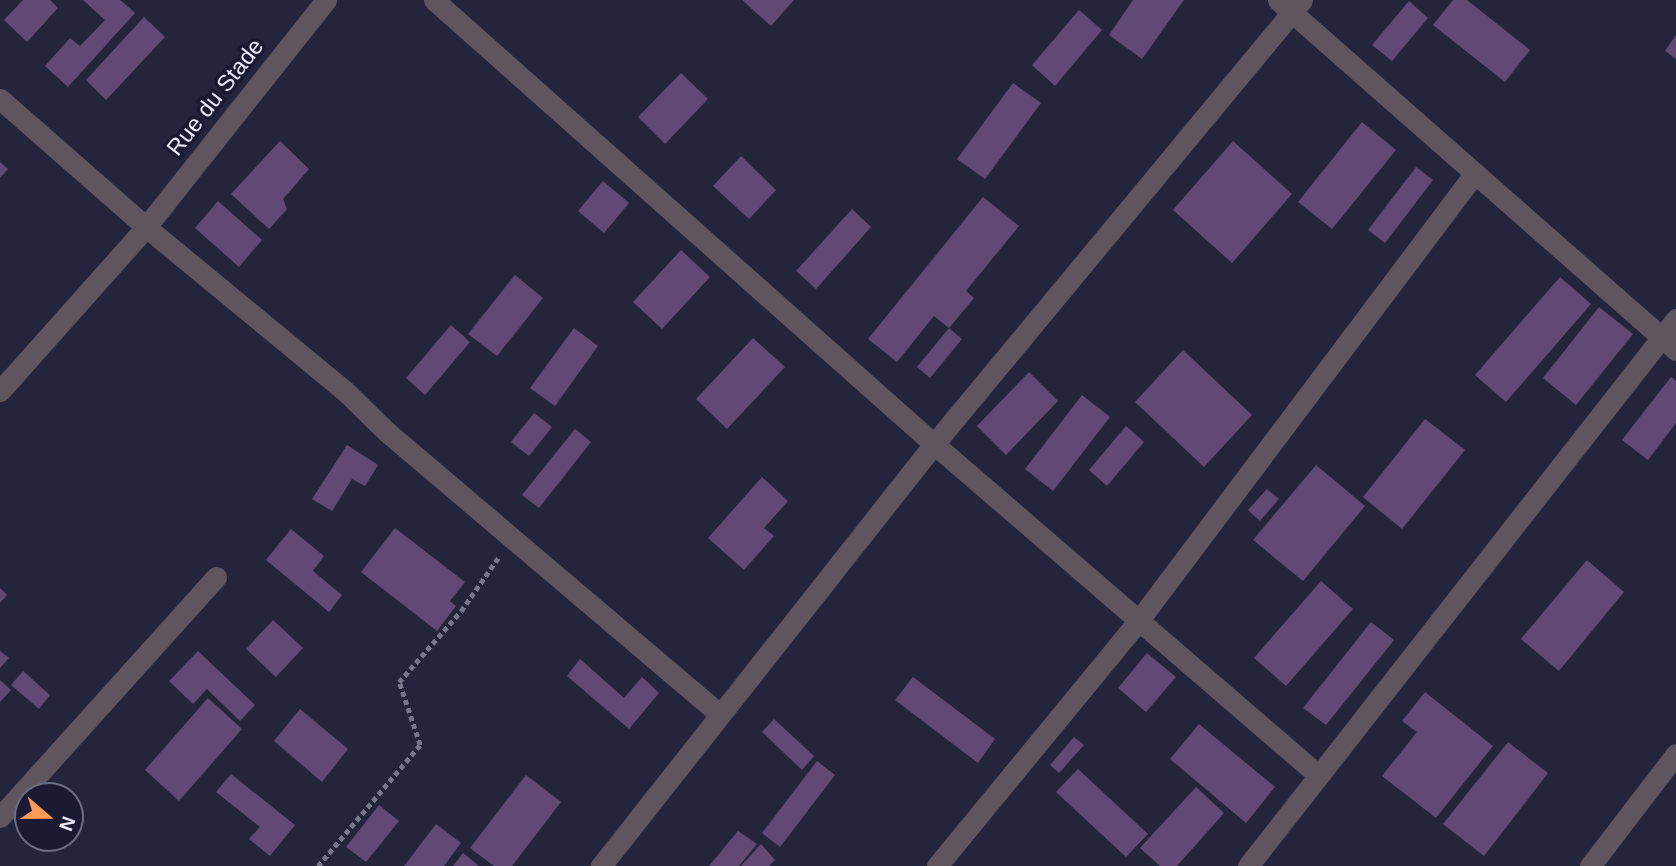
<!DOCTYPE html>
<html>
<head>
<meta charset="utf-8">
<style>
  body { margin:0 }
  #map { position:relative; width:1676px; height:866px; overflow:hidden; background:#24253c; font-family:Arial,sans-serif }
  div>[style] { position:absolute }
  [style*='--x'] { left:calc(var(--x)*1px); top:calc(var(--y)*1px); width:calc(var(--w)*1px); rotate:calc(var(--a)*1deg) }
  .building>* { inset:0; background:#624974 }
  .path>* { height:4.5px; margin-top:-2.25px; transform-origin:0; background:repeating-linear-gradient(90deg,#75778b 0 5px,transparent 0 8.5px) }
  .street>* { height:21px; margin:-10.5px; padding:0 10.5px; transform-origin:10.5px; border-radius:10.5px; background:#5f555f }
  span { translate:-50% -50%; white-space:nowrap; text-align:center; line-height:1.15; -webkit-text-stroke:7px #1a1b32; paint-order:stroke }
  .street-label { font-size:23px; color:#e8eafa }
  .north { position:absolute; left:14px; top:782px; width:70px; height:70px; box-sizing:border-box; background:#1a1b32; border:2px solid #6c6e82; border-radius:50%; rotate:110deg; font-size:19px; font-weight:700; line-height:28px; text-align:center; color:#e8eafa }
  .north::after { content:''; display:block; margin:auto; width:24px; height:32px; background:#fe9b59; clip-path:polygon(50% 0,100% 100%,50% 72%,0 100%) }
</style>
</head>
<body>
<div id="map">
  <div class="building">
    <div style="clip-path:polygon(23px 0,50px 0,58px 8px,27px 42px,4px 20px)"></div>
    <div style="clip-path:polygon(83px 0,120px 0,135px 13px,68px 87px,45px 66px,70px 38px,80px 46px,105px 20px)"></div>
    <div style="clip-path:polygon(742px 0,794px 0,771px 26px)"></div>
    <div style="clip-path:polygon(1133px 0,1184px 0,1142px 59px,1109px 35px)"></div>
    <div style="clip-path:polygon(1453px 0,1467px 0,1530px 50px,1505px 82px,1433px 25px)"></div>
    <div style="clip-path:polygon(1409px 1px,1428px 18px,1392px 61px,1372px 45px)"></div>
    <div style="clip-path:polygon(1079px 10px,1102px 30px,1055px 86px,1032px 65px)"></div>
    <div style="clip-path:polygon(144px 17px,165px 37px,106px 100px,86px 80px)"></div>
    <div style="clip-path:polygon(1676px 35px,1676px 59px,1665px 51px)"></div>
    <div style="clip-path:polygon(681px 73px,708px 99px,665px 144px,638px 117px)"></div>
    <div style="clip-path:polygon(1013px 83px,1041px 103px,985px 179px,957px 159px)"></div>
    <div style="clip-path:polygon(1362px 122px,1396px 150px,1332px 229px,1298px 202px)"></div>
    <div style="clip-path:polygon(280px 141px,309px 169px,283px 199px,287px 209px,269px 229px,231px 194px)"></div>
    <div style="clip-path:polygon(1233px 141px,1292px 194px,1232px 263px,1173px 210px)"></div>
    <div style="clip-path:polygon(741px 156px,776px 190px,749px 219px,713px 186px)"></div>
    <div style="clip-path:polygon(0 162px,8px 169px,0 178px)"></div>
    <div style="clip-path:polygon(1416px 167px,1433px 180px,1385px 243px,1368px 230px)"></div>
    <div style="clip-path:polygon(603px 181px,629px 203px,604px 233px,578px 211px)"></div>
    <div style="clip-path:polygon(983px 197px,1019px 226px,966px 291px,974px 298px,949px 328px,934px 316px,897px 362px,868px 339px)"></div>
    <div style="clip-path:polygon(218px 201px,262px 240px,239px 267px,195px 228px)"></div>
    <div style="clip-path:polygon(852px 209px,871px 227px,816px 289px,796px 271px)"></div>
    <div style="clip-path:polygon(681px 250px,710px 277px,662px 329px,633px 302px)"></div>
    <div style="clip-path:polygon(515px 275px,543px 298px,497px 356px,468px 334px)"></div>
    <div style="clip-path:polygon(1560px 277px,1591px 304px,1506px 402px,1475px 375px)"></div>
    <div style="clip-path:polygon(1599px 307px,1633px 334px,1576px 405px,1543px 378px)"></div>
    <div style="clip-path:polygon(451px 325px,470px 342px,425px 395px,406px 378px)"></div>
    <div style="clip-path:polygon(574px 328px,598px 346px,555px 406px,530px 388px)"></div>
    <div style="clip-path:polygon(949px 328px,962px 339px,930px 378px,917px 367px)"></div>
    <div style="clip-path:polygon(753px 338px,785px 367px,727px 429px,696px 399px)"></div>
    <div style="clip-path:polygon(1183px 350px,1252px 415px,1204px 467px,1135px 402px)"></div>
    <div style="clip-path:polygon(1029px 372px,1058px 401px,1006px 455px,977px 426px)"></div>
    <div style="clip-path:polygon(1671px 377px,1676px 381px,1676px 423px,1648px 460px,1622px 440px)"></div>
    <div style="clip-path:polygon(1082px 395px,1110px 417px,1053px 491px,1025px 469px)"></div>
    <div style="clip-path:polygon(534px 413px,552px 427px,529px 456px,511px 442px)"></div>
    <div style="clip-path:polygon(1425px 419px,1465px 450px,1402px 529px,1363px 497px)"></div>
    <div style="clip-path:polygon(1126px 426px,1144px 442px,1107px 486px,1089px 470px)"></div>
    <div style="clip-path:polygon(575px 429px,591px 442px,539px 508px,522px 495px)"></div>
    <div style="clip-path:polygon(347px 445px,378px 465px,365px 486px,352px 479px,332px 511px,312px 499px)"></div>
    <div style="clip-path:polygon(1316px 465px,1365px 506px,1303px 581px,1253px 540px)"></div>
    <div style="clip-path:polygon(762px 477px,788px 501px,764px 528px,774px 536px,744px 570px,708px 538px)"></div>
    <div style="clip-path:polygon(1267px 489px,1279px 499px,1260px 521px,1248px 510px)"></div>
    <div style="clip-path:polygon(395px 528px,465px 582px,450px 601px,456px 606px,437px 631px,361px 572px)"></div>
    <div style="clip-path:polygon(291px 529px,324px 556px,313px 571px,342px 595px,329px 612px,266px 560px)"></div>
    <div style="clip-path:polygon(1587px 560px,1624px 592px,1559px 671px,1521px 639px)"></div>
    <div style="clip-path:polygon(1321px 581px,1353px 609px,1286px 686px,1254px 658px)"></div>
    <div style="clip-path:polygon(0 588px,7px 595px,0 603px)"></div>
    <div style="clip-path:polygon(273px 620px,303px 648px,276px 677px,246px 649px)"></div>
    <div style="clip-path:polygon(1371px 622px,1394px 640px,1326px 725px,1303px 708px)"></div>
    <div style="clip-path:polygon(0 651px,9px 658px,0 668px)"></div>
    <div style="clip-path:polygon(198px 651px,255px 705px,240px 721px,207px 689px,193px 704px,169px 681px)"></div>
    <div style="clip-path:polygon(1147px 653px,1176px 677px,1146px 712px,1118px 688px)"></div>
    <div style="clip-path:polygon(580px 659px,624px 698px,642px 677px,659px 693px,629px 729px,567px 676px)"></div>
    <div style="clip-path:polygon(23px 671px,50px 695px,39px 709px,11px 685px)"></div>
    <div style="clip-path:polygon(913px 677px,995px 739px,978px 763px,895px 700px)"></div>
    <div style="clip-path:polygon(0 680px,11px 690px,0 702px)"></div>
    <div style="clip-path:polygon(1425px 692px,1493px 746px,1436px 818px,1382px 776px,1417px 732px,1402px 721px)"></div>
    <div style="clip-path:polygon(208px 698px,242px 729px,179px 801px,145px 770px)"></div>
    <div style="clip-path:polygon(300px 709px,348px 749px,322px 782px,274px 741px)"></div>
    <div style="clip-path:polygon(774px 719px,814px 756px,802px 770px,762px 732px)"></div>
    <div style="clip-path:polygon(1199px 724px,1275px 787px,1246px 823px,1170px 759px)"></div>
    <div style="clip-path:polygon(1074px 737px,1084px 745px,1059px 773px,1050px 765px)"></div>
    <div style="clip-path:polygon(1508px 742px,1548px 773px,1484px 856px,1443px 824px)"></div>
    <div style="clip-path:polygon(817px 761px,835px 775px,780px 847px,762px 833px)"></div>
    <div style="clip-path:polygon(1078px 769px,1148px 834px,1126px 857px,1056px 792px)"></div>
    <div style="clip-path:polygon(231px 774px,295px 825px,270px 856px,249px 839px,260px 827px,216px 792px)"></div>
    <div style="clip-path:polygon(526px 775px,561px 802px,512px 866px,494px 866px,470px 848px)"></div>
    <div style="clip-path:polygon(1196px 787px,1224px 813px,1177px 866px,1160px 866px,1140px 848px)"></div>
    <div style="clip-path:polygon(379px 805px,399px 821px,366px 862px,346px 847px)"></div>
    <div style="clip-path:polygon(436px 824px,461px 843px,444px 866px,404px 866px)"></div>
    <div style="clip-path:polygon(738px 831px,757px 844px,739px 866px,709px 866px)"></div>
    <div style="clip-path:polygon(761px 844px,775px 860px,769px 866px,741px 866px)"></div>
    <div style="clip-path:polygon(463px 853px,479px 866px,453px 866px)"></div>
  </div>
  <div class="path">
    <div style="--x:318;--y:866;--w:158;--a:-49.9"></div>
    <div style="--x:420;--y:745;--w:66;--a:-108.4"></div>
    <div style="--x:399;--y:682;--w:94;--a:-48.9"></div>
    <div style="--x:461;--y:611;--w:65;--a:-55.1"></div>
  </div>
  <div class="street">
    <div style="--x:434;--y:0;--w:669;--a:41.61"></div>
    <div style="--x:934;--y:444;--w:538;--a:128.28"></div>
    <div style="--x:1278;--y:0;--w:530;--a:41.33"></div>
    <div style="--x:1302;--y:0;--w:577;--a:129.65"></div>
    <div style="--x:934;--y:444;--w:506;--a:40.75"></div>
    <div style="--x:0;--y:99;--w:194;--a:41.2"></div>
    <div style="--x:146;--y:227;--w:256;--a:39.5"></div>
    <div style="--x:344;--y:390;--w:60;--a:44.3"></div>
    <div style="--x:387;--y:432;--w:436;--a:40.3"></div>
    <div style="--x:0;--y:391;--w:220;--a:-48.3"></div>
    <div style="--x:146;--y:227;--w:290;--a:-51.6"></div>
    <div style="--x:0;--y:817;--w:323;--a:-48"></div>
    <div style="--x:937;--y:866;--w:318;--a:-50.6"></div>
    <div style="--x:1139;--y:620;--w:559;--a:-53.07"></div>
    <div style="--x:1248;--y:866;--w:695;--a:-51.96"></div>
    <div style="--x:1590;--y:866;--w:141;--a:-52.5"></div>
  </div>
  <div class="street-label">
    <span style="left:215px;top:97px;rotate:-52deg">Rue du Stade</span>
  </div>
  <div class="north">N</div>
</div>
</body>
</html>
